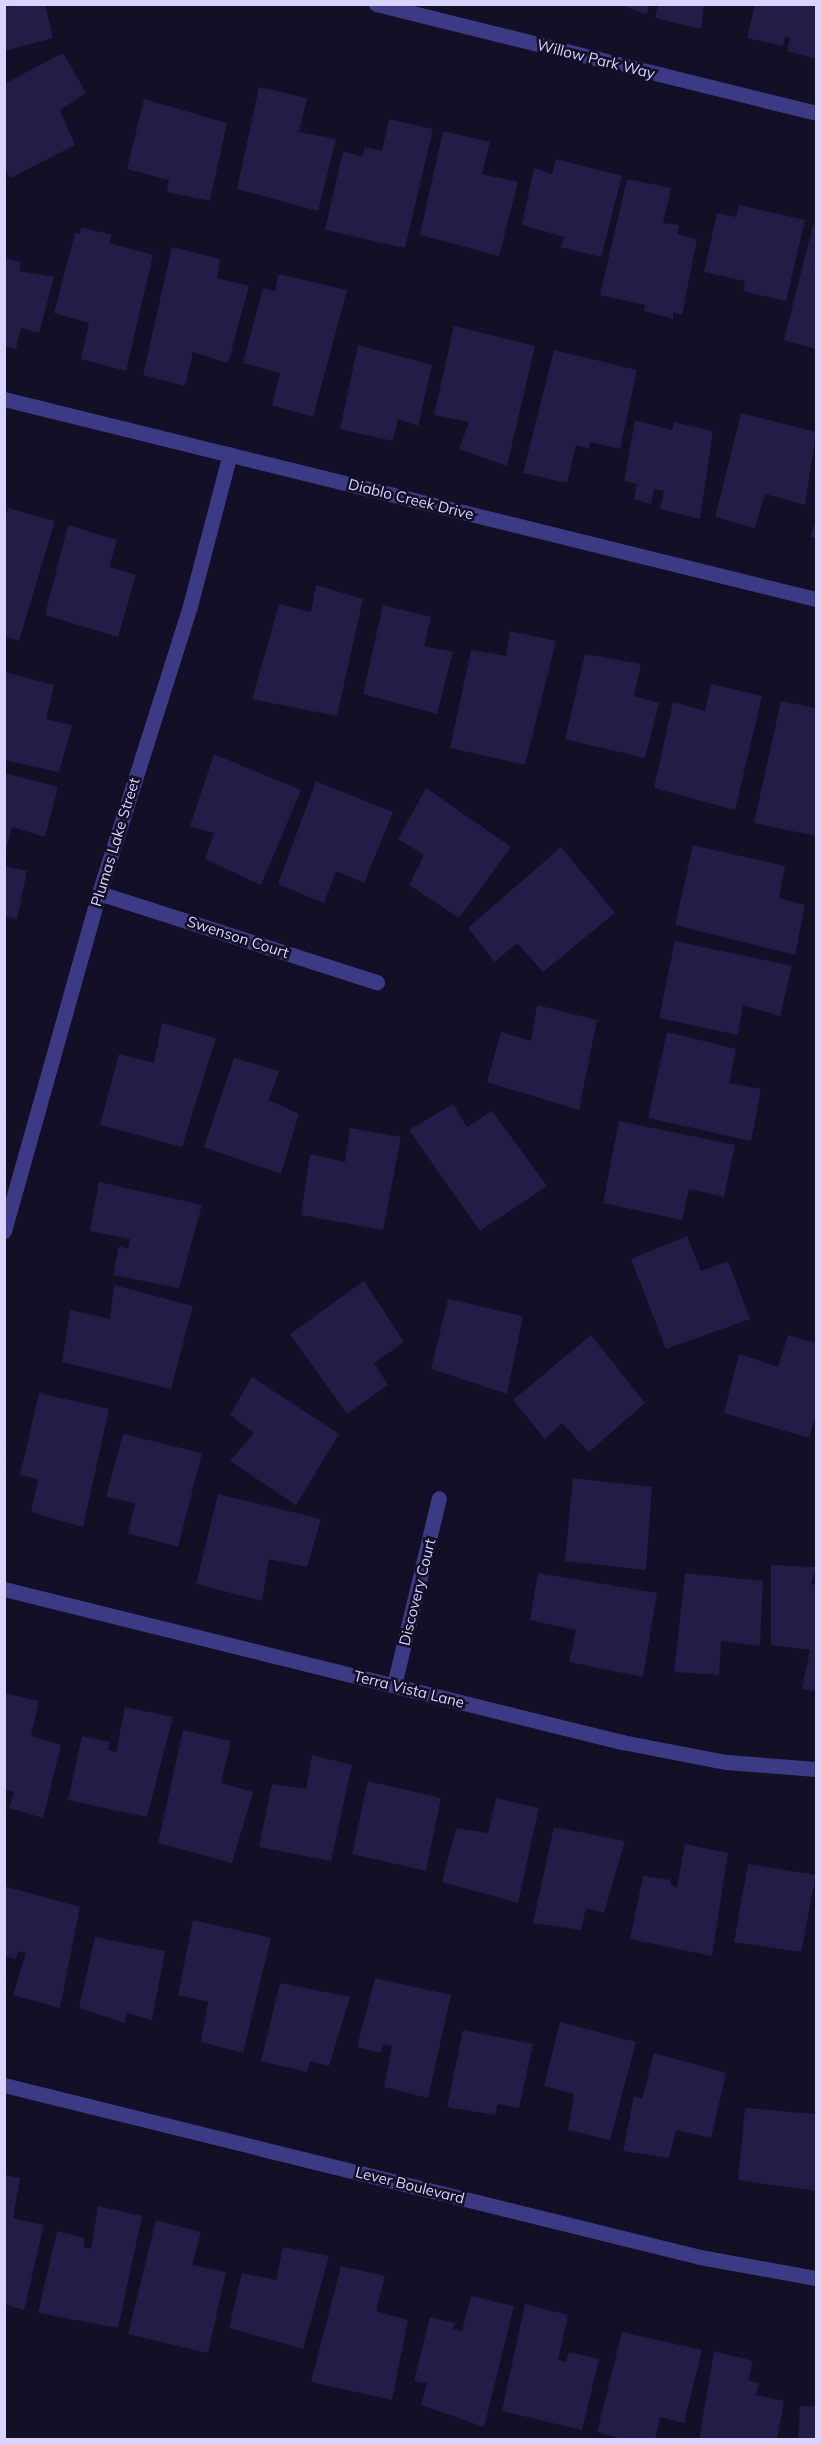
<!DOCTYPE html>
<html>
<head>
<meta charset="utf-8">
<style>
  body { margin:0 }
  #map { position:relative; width:821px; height:2444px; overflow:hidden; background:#130f26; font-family:Mulish,sans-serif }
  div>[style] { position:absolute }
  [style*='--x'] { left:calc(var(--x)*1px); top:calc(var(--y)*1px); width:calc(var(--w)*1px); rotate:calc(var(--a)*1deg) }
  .building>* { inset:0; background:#241b47 }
  .minor>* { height:15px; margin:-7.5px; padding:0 7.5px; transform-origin:7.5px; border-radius:7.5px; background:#3d3a85 }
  span { translate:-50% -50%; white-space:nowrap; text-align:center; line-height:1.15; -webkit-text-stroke:5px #130f26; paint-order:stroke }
  .street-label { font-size:15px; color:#d9d4ff }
  .frame { position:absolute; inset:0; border:6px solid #d9d4ff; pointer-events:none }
</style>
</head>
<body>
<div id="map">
  <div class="building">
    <div style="clip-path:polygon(4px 4px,45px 4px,53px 38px,4px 51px)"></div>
    <div style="clip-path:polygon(617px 4px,649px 4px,647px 14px)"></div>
    <div style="clip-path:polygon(658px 4px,704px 4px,701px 29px,655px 18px)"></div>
    <div style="clip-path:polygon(755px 4px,816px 4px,816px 59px,787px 51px,790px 38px,785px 37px,783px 46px,747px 38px)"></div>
    <div style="clip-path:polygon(63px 53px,86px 93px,60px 110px,75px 145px,10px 178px,4px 167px,4px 84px)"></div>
    <div style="clip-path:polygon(259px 87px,307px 98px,299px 132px,336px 139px,318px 211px,237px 189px)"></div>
    <div style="clip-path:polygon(144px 99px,227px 123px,210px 201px,167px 192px,169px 180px,127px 169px)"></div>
    <div style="clip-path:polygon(389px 119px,433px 129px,405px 248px,325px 230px,343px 151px,362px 157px,365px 147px,382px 151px)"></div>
    <div style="clip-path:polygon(443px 131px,490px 142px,482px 174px,518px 182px,499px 256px,420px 235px)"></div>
    <div style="clip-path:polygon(556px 159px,622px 176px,601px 257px,560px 247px,565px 237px,522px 225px,534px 168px,552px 174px)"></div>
    <div style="clip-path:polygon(627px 179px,671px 188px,663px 223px,679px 225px,677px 234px,697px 239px,682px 315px,673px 312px,673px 319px,644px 311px,645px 305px,600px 295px)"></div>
    <div style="clip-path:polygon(739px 205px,805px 220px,786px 301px,743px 291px,745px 281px,704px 272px,717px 213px,736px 217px)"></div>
    <div style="clip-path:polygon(813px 225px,816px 226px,816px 349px,784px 340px)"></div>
    <div style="clip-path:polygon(81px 227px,112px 235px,109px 243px,153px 255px,126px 371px,81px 359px,89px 323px,54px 313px,75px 233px,80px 234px)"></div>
    <div style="clip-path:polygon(172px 247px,220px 259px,217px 278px,249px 286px,228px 363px,193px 352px,185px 386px,143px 375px)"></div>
    <div style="clip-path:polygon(4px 258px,21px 262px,19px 271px,54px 277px,39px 333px,21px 328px,16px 349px,4px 346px)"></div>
    <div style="clip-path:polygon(278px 274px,347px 290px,313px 417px,272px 405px,280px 373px,243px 363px,263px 288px,275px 291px)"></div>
    <div style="clip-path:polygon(454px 326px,535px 346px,507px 466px,459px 449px,469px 422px,434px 415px)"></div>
    <div style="clip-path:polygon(358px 345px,432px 365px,418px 426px,398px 419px,393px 441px,340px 429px)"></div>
    <div style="clip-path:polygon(554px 350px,637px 370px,620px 449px,590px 442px,589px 449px,576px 445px,567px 483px,523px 473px)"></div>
    <div style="clip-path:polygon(741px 413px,816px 432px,805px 505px,765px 494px,755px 528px,715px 517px)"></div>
    <div style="clip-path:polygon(635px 420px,672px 430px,674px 422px,713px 431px,700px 519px,660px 509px,664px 491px,654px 489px,651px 504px,634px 499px,637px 484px,624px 481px)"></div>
    <div style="clip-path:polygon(8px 508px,55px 521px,19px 641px,4px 636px,4px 521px)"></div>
    <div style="clip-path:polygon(816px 517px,816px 538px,811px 537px)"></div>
    <div style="clip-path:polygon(68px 525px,117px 540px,109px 567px,136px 575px,118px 637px,45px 615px)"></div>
    <div style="clip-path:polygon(316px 585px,363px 599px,337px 716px,252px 699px,279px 604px,311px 612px)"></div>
    <div style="clip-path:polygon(383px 605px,431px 617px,424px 646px,453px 652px,437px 714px,363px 694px)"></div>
    <div style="clip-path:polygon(510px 631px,556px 641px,525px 765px,450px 748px,471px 650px,506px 656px)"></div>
    <div style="clip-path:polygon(585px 654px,641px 664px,634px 696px,659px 703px,645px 758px,565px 739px)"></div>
    <div style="clip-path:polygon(4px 672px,54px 685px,46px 719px,72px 725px,59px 772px,4px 760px)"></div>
    <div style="clip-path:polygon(711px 684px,762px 696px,735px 810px,654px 788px,673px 702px,705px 711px)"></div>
    <div style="clip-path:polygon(781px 701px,816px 708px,816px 836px,754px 823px)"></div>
    <div style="clip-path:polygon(214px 754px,301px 790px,261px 885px,205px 859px,214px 833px,190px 826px)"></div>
    <div style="clip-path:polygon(4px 773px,58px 787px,45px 837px,12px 827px,5px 853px)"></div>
    <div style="clip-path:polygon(316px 781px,393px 812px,364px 883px,336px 871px,324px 903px,278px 884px)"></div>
    <div style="clip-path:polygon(426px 788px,511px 847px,459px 918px,409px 885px,424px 855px,398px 839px)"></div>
    <div style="clip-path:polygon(693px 845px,785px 866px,779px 898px,805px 905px,795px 955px,675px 925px)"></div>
    <div style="clip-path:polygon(561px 847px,615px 913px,543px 972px,517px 943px,495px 962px,468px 928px)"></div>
    <div style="clip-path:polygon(4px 866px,27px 871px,17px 919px,4px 916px)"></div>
    <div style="clip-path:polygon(675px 941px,792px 966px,780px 1016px,743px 1005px,738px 1035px,659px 1018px)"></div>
    <div style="clip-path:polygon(537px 1005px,597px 1020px,579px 1110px,487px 1082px,501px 1032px,531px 1041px)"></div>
    <div style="clip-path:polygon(162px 1023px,216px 1038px,182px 1147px,100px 1125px,119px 1054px,154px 1063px)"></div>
    <div style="clip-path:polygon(667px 1032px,736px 1049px,729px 1083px,761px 1089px,751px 1141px,648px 1118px)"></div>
    <div style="clip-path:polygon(234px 1058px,279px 1071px,269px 1100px,299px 1114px,281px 1174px,204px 1147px)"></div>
    <div style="clip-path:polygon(453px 1104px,467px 1127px,492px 1111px,547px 1186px,480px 1231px,409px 1130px)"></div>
    <div style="clip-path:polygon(619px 1121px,735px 1145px,724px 1197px,689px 1189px,682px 1220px,603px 1203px)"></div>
    <div style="clip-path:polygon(350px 1128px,401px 1137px,383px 1230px,301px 1215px,310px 1154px,345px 1162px)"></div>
    <div style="clip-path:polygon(99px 1182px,202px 1205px,179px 1288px,113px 1275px,119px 1246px,128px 1249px,130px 1239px,90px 1231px)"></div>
    <div style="clip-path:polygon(687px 1236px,701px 1271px,728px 1261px,750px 1319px,666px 1349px,631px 1259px)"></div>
    <div style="clip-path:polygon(364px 1281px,404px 1342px,374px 1363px,388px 1385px,347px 1414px,290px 1334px)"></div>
    <div style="clip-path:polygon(114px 1285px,193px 1306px,171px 1389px,62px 1362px,70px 1310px,110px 1319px)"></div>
    <div style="clip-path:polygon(448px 1299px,523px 1316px,507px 1394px,431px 1369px)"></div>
    <div style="clip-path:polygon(591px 1335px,645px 1403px,589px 1452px,562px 1423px,545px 1439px,513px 1400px)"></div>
    <div style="clip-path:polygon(788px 1335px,816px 1343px,816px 1415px,809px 1438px,724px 1413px,739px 1354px,778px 1367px)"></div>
    <div style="clip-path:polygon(252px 1377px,339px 1434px,296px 1505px,230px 1461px,254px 1433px,230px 1415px)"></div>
    <div style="clip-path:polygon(39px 1393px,109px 1409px,83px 1527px,31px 1512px,38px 1479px,20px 1475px)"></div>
    <div style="clip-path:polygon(123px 1434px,202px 1453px,178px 1547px,128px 1533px,135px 1503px,106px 1497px)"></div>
    <div style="clip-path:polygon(573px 1478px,652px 1487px,646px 1570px,565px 1561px)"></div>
    <div style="clip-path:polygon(218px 1494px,321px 1519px,307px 1567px,269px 1559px,262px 1601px,196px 1584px)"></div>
    <div style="clip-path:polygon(771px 1565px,816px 1567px,811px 1584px,816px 1585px,816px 1691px,802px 1689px,810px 1650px,771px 1645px)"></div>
    <div style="clip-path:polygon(538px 1573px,657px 1593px,643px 1677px,569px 1662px,576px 1630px,530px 1620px)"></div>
    <div style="clip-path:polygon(685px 1573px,763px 1581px,760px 1646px,721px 1641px,719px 1675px,674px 1672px)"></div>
    <div style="clip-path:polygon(4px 1693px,39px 1701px,31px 1736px,61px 1745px,43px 1818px,9px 1808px,14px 1792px,4px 1790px)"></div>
    <div style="clip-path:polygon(125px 1707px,173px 1717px,147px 1817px,68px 1800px,82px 1736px,110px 1742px,108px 1750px,116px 1752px)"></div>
    <div style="clip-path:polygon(183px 1730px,231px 1741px,221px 1783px,253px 1792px,232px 1863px,158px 1843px)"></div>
    <div style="clip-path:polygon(312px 1755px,352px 1765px,331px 1861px,259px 1847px,272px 1784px,306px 1789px)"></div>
    <div style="clip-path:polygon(368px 1781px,441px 1798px,426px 1871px,352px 1854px)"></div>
    <div style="clip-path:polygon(496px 1798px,539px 1808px,518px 1903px,442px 1882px,456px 1828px,488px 1833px)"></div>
    <div style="clip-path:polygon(554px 1827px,625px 1841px,604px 1913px,586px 1908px,581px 1930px,533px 1923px)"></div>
    <div style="clip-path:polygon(685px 1844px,728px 1853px,712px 1956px,630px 1939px,643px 1876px,671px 1880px,670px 1884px,677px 1887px)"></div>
    <div style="clip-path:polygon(748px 1864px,816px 1875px,801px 1952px,734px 1942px)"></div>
    <div style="clip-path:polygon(4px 1886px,80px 1907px,60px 2008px,13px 1995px,26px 1953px,18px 1951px,16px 1959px,4px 1956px)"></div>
    <div style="clip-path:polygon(193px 1920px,271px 1938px,243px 2053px,201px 2042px,208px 2002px,178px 1995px)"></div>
    <div style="clip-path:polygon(95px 1937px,165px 1951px,152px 2020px,127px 2013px,125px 2023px,79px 2008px)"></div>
    <div style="clip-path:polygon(375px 1978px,451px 1995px,428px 2098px,384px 2087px,392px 2046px,383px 2044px,381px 2053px,357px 2047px)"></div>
    <div style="clip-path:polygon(280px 1983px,350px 1997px,329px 2066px,310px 2061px,307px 2072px,261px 2061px)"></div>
    <div style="clip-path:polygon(560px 2022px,636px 2042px,610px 2140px,568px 2130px,574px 2094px,544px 2086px)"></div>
    <div style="clip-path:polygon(463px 2030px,533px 2044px,519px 2108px,498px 2104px,495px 2115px,447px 2107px)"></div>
    <div style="clip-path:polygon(654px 2053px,726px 2073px,711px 2138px,676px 2130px,669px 2158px,623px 2151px,634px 2096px,642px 2099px)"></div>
    <div style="clip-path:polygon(745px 2108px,816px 2114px,816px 2191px,738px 2180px)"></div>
    <div style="clip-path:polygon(4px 2175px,20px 2178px,13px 2218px,44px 2225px,24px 2310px,4px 2304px)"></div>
    <div style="clip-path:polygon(98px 2206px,142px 2216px,118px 2328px,38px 2313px,57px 2231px,84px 2238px,84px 2247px,91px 2249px)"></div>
    <div style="clip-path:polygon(156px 2220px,201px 2232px,192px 2265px,226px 2272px,208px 2353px,128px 2334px)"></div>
    <div style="clip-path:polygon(283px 2247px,329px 2256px,303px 2349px,229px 2328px,242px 2273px,276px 2280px)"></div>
    <div style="clip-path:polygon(341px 2266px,385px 2276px,376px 2311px,408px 2320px,392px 2400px,311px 2382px)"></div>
    <div style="clip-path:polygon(471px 2296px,514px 2306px,484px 2427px,421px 2405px,427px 2383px,414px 2381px,430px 2317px,455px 2323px,453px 2329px,462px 2331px)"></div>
    <div style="clip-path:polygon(525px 2304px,568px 2315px,558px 2360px,566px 2362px,569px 2352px,599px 2359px,582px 2430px,502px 2411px)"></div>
    <div style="clip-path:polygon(622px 2332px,702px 2350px,684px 2423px,660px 2417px,655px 2440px,625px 2440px,597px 2432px)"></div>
    <div style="clip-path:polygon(714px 2351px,753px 2361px,748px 2380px,759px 2383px,756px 2395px,784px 2401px,777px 2440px,699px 2440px)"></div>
    <div style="clip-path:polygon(800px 2406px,816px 2406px,816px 2440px,798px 2440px)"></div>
  </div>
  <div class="minor">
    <div style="--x:376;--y:4;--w:453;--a:13.9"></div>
    <div style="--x:4;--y:399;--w:836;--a:13.84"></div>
    <div style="--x:99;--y:893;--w:292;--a:17.8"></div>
    <div style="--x:4;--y:1231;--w:351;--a:-74.3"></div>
    <div style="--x:99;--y:893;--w:301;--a:-72.4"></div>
    <div style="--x:190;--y:606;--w:157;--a:-75.3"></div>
    <div style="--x:4;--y:1589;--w:637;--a:13.91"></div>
    <div style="--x:622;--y:1742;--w:106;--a:10.9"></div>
    <div style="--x:726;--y:1762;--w:90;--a:4.4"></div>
    <div style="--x:394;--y:1685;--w:192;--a:-76.5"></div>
    <div style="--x:4;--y:2085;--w:717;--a:13.88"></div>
    <div style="--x:700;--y:2257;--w:118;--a:10.3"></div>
  </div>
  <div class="street-label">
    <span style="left:596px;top:59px;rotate:14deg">Willow Park Way</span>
    <span style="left:411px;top:499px;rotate:14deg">Diablo Creek Drive</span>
    <span style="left:115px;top:842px;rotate:-73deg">Plumas Lake Street</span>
    <span style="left:238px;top:937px;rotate:18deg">Swenson Court</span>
    <span style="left:417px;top:1592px;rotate:-76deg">Discovery Court</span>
    <span style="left:409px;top:1689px;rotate:14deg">Terra Vista Lane</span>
    <span style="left:410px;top:2185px;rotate:14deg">Lever Boulevard</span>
  </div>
  <div class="frame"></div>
</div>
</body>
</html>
